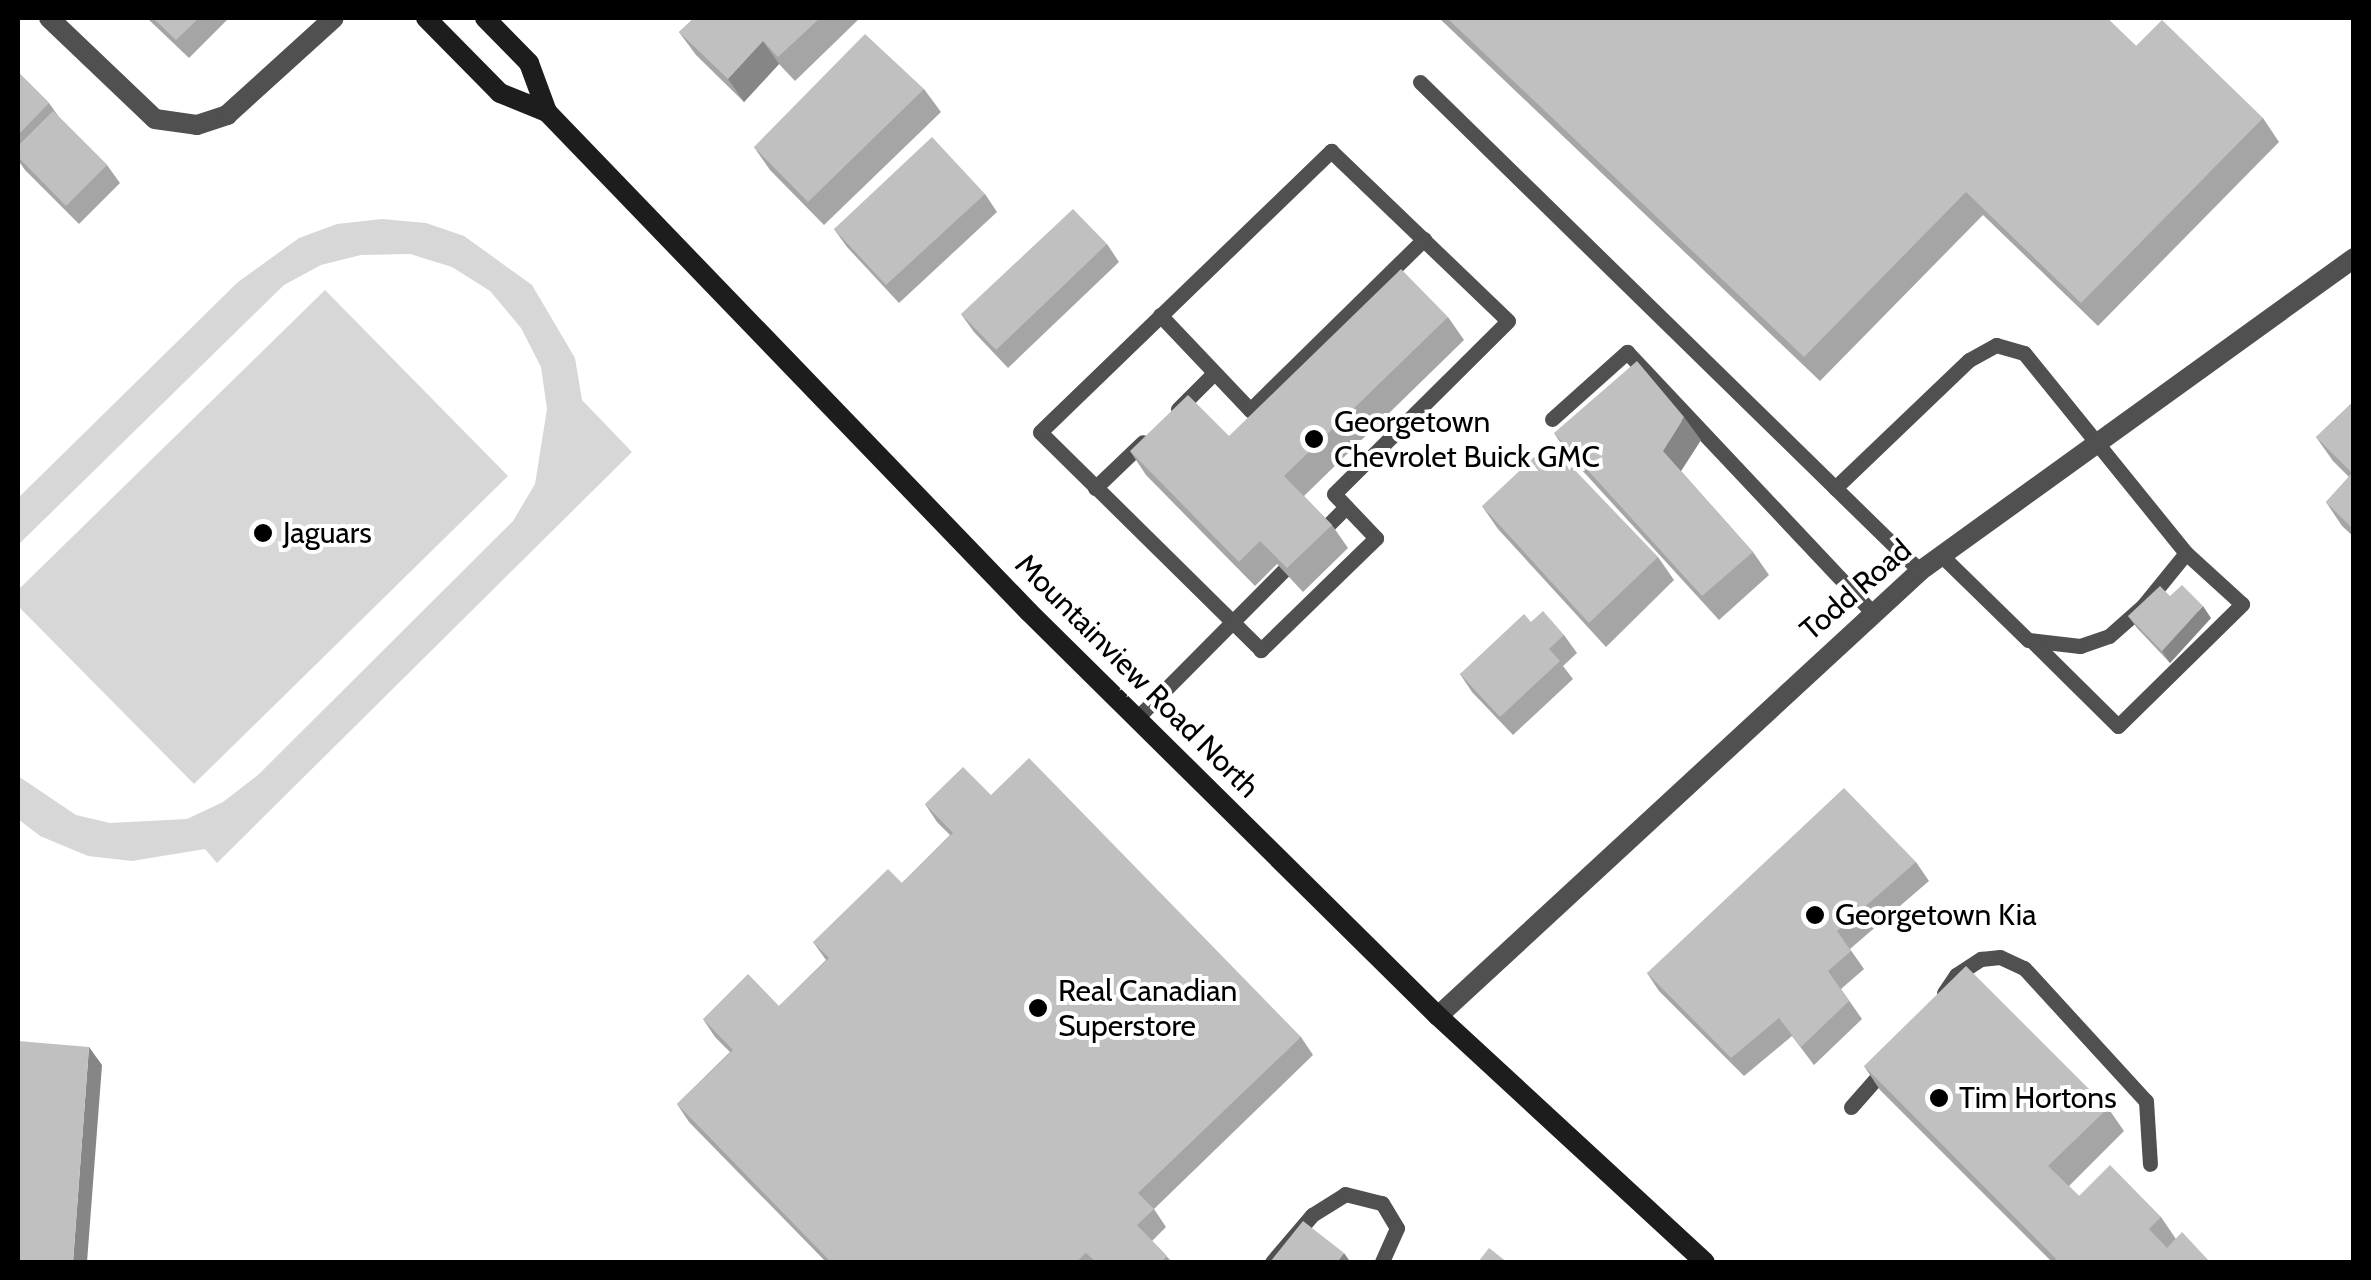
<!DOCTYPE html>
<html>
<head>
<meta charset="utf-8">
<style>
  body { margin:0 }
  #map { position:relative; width:2371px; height:1280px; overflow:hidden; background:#fff; font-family:Cabin,sans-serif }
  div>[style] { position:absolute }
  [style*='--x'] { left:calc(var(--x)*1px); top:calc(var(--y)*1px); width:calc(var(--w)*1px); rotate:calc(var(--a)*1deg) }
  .green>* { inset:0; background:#d7d7d7 }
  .lane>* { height:15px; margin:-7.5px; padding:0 7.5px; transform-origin:7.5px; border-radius:7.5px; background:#505050 }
  .street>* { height:20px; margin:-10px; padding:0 10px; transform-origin:10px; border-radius:10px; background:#505050 }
  .secondary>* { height:20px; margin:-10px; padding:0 10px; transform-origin:10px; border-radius:10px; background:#1d1d1d }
  .wall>* { inset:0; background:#a5a5a5 }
  .shaded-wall>* { inset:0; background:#868686 }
  .building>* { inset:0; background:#c0c0c0 }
  .dots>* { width:28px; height:28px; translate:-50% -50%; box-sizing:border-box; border:5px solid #fff; border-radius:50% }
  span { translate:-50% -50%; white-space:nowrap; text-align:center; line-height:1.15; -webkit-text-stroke:8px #fff; paint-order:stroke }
  .poi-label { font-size:30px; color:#000 }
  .left { translate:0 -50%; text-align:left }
  .street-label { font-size:30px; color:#000 }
  .frame { position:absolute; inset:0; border:20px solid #000; pointer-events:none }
</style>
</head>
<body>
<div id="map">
  <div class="green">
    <div style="clip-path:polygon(382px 219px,426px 223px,464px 236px,532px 285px,575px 358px,582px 400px,632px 452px,217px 863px,205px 849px,132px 861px,88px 856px,40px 836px,18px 819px,18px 776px,76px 815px,110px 823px,187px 819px,223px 802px,258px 775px,513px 521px,535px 484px,547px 409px,541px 367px,521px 328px,490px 291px,452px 267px,410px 254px,361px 255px,321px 265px,284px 285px,18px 545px,18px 498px,238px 282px,299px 238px,337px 224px)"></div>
    <div style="clip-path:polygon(325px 290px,508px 476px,194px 784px,18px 606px,18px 590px)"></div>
  </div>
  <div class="lane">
    <div style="--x:1420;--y:82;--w:699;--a:44.36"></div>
    <div style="--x:1331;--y:151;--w:245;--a:43.8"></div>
    <div style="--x:1508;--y:321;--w:245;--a:135.2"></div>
    <div style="--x:1334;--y:494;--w:61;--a:46.3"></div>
    <div style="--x:1376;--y:538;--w:161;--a:135.8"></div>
    <div style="--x:1261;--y:650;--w:310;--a:-135.4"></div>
    <div style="--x:1040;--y:432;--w:405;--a:-44"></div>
    <div style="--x:1160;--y:315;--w:131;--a:46.5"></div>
    <div style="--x:1250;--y:410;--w:244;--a:-44.5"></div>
    <div style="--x:1178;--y:409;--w:51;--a:-45"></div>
    <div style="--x:1552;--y:419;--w:101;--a:-41.8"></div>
    <div style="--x:1627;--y:352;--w:359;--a:46.7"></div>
    <div style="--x:1095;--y:488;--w:66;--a:-43.8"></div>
    <div style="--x:1835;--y:488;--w:185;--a:-43.7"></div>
    <div style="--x:1969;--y:360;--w:31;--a:-29"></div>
    <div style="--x:1996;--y:345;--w:29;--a:16"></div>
    <div style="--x:2024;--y:353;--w:257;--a:51"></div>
    <div style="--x:2186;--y:553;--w:68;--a:129.1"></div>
    <div style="--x:2143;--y:606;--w:45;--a:138.6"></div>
    <div style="--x:2109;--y:636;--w:31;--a:161"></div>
    <div style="--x:2080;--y:646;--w:52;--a:-173.4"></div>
    <div style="--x:2028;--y:640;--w:120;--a:-135.7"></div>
    <div style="--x:1327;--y:526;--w:27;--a:-45"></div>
    <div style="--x:2034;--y:643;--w:118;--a:44.7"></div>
    <div style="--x:2118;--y:726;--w:174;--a:-44.5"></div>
    <div style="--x:2242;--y:604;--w:76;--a:-137.7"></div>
    <div style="--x:1136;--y:719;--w:209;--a:-45.2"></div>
    <div style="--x:1944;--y:993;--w:22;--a:-56"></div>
    <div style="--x:1956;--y:975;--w:30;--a:-33"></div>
    <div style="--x:1981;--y:959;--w:19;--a:-6"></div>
    <div style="--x:2000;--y:957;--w:26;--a:25"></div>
    <div style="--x:2024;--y:968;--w:180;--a:47.5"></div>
    <div style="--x:2146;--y:1101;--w:63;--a:86.4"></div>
    <div style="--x:1851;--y:1107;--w:55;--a:-48.7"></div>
    <div style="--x:1272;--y:1262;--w:62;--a:-49.6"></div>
    <div style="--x:1312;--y:1215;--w:39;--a:-32"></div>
    <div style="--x:1345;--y:1194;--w:38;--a:14"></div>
    <div style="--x:1382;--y:1203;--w:29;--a:59"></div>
    <div style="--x:1397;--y:1228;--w:37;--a:114"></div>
  </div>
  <div class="street">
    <div style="--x:49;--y:18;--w:146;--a:43.6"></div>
    <div style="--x:155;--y:119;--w:42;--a:8.1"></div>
    <div style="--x:197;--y:125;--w:32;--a:-18"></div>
    <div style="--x:227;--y:115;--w:144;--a:-42.2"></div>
    <div style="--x:1438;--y:1016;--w:656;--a:-42.71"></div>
    <div style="--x:1920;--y:571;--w:535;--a:-35.8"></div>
  </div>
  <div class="secondary">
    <div style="--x:426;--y:18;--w:105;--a:45.4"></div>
    <div style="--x:500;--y:93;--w:51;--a:22"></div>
    <div style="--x:485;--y:18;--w:63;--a:45.6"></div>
    <div style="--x:529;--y:63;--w:52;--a:69.8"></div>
    <div style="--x:547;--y:112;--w:694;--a:46.05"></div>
    <div style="--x:1029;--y:612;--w:575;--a:44.65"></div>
    <div style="--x:1438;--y:1016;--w:363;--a:42.7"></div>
  </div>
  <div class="wall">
    <div style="clip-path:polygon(147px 18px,229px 18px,189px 58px)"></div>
    <div style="clip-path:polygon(694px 18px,860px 18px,795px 81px,779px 64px,744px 102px,696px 55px,679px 32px)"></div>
    <div style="clip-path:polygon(1439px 18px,2107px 18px,2136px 46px,2263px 118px,2279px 142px,2098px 326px,1983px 215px,1820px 381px)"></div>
    <div style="clip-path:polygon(18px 72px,49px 103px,59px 117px,107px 165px,120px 183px,79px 224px,25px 170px,20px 163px,19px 164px,18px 163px)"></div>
    <div style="clip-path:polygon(924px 89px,941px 112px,824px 225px,770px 170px,754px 147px)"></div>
    <div style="clip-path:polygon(985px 194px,997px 212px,899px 303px,847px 247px,834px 229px)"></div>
    <div style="clip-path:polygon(1107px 244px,1119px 262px,1008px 368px,974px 332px,961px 314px)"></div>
    <div style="clip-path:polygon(1448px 317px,1464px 340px,1304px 496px,1332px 525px,1348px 548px,1303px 592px,1277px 564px,1255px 586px,1146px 475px,1130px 451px,1229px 436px)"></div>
    <div style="clip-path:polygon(2354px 401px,2354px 537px,2342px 526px,2326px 502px,2349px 477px,2333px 461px,2316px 437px)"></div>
    <div style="clip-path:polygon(1554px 433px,1701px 440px,1681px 471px,1753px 552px,1769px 575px,1719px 620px,1570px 457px)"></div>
    <div style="clip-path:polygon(1482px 506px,1658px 557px,1674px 580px,1606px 647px,1498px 529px)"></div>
    <div style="clip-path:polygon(2170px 596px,2211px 618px,2170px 663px,2137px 628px,2128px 616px)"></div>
    <div style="clip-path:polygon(1531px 622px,1564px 635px,1577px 653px,1563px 666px,1573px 679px,1513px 735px,1472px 692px,1460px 674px)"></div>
    <div style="clip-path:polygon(991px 795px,1301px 1037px,1313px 1055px,1154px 1209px,1166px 1227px,1152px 1241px,1172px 1262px,826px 1262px,689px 1122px,677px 1104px,730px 1052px,715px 1037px,703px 1019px,779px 1006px,826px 960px,813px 942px,902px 883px,950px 835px,937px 822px,925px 804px)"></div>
    <div style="clip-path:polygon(1916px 862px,1929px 881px,1850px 949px,1864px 969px,1841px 989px,1862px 1019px,1814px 1065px,1792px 1036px,1744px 1076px,1659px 991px,1647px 973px)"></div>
    <div style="clip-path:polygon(1864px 1066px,2108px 1108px,2124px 1131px,2069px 1186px,2079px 1196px,2161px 1217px,2176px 1239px,2210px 1262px,2052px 1262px,1880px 1090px)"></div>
  </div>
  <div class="shaded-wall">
    <div style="clip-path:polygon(763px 41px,779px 64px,744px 102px,728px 79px)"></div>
    <div style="clip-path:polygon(1684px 417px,1701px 440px,1679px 474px,1663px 451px)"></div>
    <div style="clip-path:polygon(2203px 606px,2211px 618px,2170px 663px,2162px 651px)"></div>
    <div style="clip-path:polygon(89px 1047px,102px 1065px,87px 1262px,73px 1262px)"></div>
    <div style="clip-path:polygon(1344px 1253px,1349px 1260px,1346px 1262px,1337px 1262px)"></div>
  </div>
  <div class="building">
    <div style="clip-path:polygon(153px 18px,199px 18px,176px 40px)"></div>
    <div style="clip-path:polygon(694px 18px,820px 18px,778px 57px,763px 41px,728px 79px,679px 32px)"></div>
    <div style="clip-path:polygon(1447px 18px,2107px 18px,2136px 46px,2162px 20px,2263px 118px,2081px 303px,1966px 192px,1804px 357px)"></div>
    <div style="clip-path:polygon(865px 34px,924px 89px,808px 202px,754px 147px)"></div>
    <div style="clip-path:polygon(18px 72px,49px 103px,18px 135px)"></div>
    <div style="clip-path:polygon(53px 111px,107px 165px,66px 206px,18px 157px,18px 146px)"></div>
    <div style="clip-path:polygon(932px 137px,985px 194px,886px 285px,834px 229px)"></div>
    <div style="clip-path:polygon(1073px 209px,1107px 244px,996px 350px,961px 314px)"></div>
    <div style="clip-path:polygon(1401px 269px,1448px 317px,1284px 476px,1332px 525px,1287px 568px,1260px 541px,1239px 562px,1130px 451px,1188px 395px,1229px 436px)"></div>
    <div style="clip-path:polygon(1637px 361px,1684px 417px,1663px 451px,1753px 552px,1702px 596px,1554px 433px)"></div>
    <div style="clip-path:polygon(2354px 401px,2354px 530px,2326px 502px,2352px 473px,2316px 437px)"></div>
    <div style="clip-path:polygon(1549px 443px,1658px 557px,1589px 623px,1482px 506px)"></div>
    <div style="clip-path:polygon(2182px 585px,2203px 606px,2162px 651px,2128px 616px,2160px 586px,2170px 596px)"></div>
    <div style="clip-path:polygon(1543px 611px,1564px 635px,1549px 649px,1560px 661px,1500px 717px,1460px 674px,1524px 614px,1531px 622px)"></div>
    <div style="clip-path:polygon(1029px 758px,1301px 1037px,1138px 1193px,1154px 1209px,1137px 1225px,1167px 1256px,1161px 1262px,1096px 1262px,1086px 1253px,1076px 1262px,831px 1262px,677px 1104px,733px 1050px,703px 1019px,748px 974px,779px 1006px,829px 958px,813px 942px,888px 869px,902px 883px,953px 833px,925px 804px,963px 767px,991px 795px)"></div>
    <div style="clip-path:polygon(1844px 788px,1916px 862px,1837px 931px,1851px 951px,1828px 971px,1849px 1001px,1801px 1047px,1779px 1018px,1731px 1058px,1647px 973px)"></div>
    <div style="clip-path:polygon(1966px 966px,2108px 1108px,2048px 1166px,2079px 1196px,2110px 1165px,2161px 1217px,2149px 1229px,2167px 1248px,2182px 1232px,2210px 1262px,2059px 1262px,1864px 1066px)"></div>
    <div style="clip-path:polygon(18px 1041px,89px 1047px,73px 1262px,18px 1262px)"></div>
    <div style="clip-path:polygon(1303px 1221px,1344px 1253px,1337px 1262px,1270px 1262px)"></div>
    <div style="clip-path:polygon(1489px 1248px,1507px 1262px,1478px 1262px)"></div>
  </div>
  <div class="dots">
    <div style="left:1314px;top:439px;background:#000"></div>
    <div style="left:263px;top:533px;background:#000"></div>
    <div style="left:1815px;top:915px;background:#000"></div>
    <div style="left:1038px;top:1008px;background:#000"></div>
    <div style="left:1939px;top:1098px;background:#000"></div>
  </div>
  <div class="poi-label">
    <span class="left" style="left:1334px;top:439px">Georgetown<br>Chevrolet Buick GMC</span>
    <span class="left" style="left:283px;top:533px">Jaguars</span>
    <span class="left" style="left:1835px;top:915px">Georgetown Kia</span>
    <span class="left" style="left:1058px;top:1008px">Real Canadian<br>Superstore</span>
    <span class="left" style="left:1959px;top:1098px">Tim Hortons</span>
  </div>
  <div class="street-label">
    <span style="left:1856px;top:590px;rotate:-41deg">Todd Road</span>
    <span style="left:1137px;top:676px;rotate:45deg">Mountainview Road North</span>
  </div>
  <div class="frame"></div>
</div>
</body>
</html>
